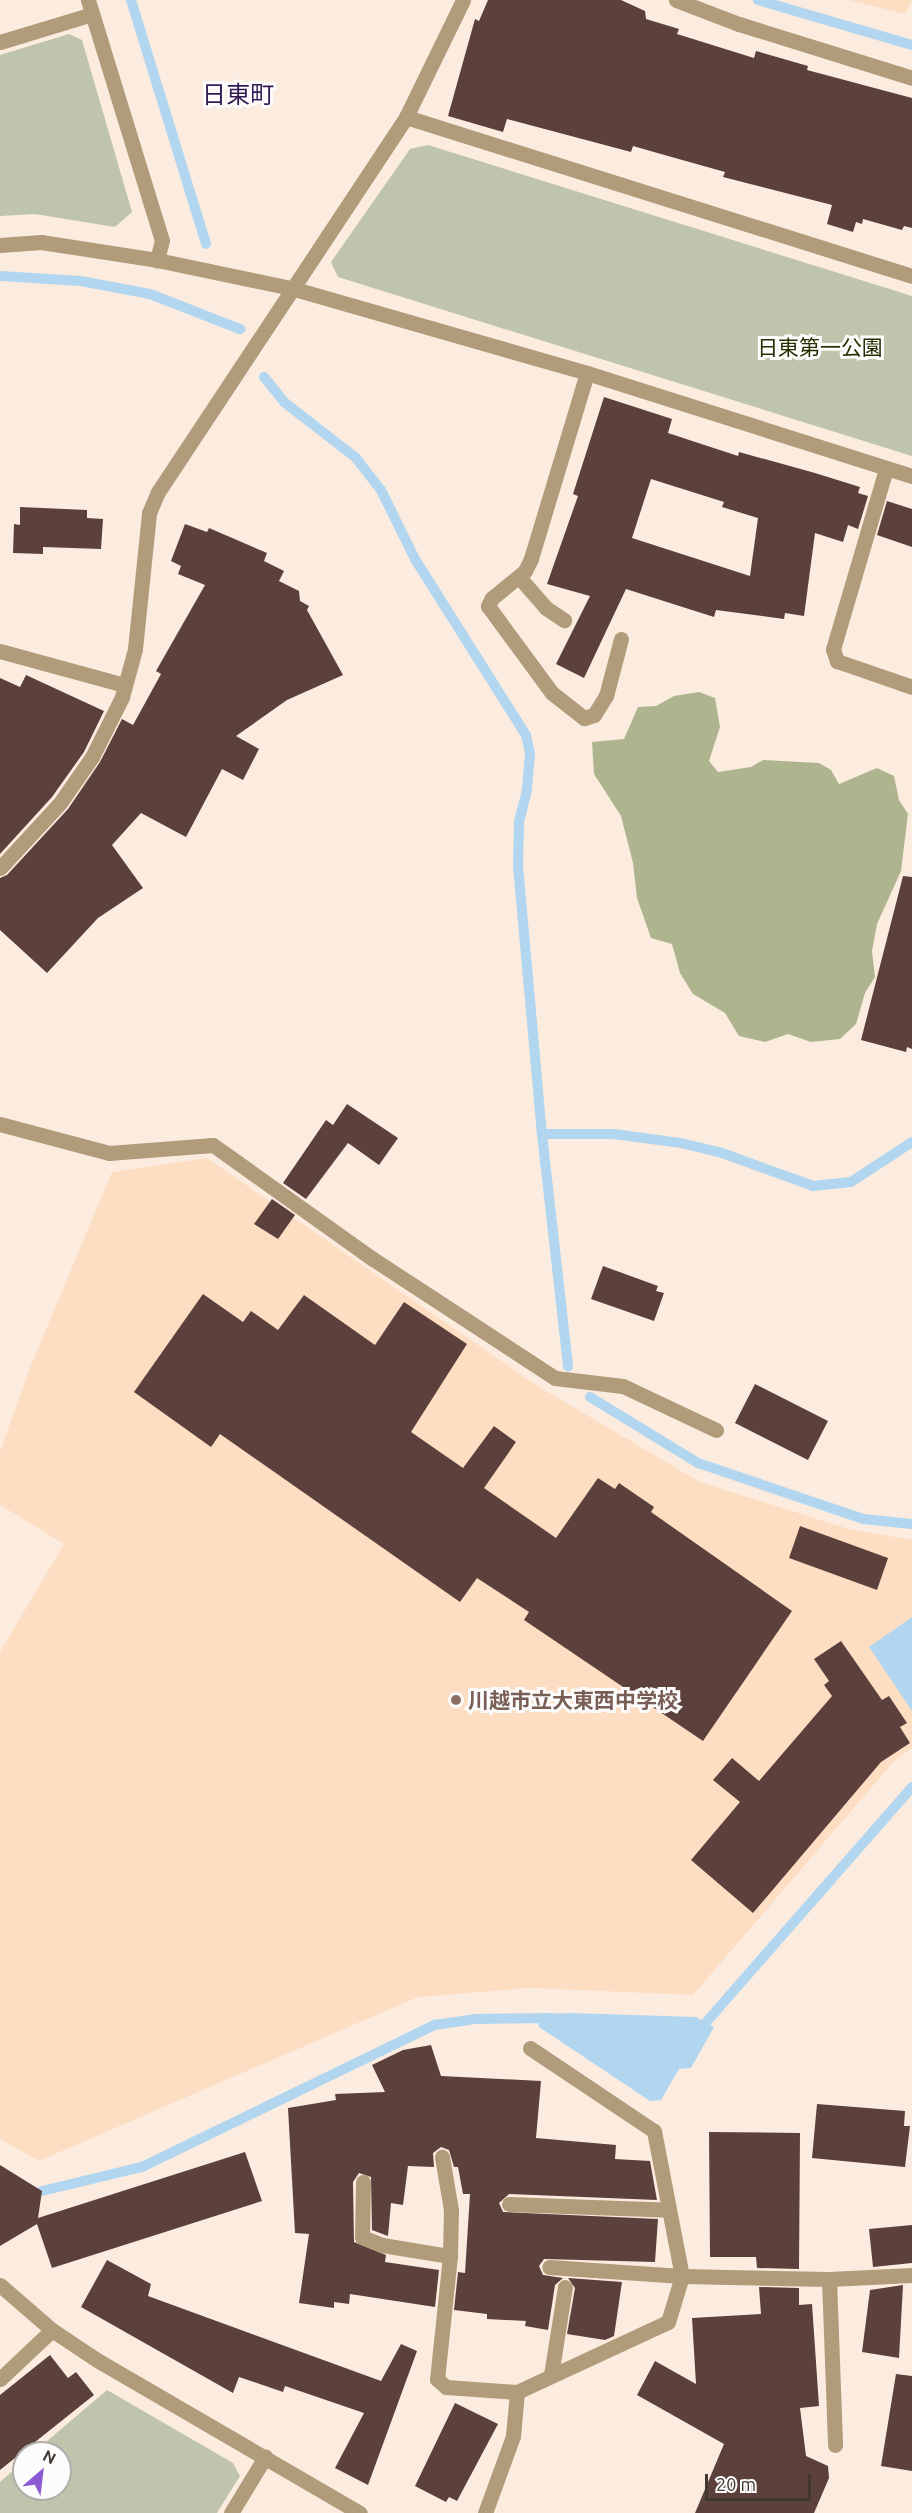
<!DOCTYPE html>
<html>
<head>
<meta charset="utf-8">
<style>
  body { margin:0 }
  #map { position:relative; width:912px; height:2513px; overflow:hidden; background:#fbecdf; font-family:Ubuntu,"Noto Sans JP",sans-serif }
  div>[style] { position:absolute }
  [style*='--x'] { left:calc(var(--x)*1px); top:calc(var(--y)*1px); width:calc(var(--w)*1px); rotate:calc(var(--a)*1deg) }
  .built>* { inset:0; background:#fedec3 }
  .green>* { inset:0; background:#bfc4ac }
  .forest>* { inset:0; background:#adb48e }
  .water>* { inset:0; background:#b2d6f0 }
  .stream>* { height:10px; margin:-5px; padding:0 5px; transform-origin:5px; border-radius:5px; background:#b2d6f0 }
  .building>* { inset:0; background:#5c403c }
  .lane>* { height:15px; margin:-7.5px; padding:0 7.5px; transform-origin:7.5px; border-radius:7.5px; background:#b09b7b }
  .street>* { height:15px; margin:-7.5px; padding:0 7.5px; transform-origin:7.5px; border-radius:7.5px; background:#b09b7b }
  .dots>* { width:16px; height:16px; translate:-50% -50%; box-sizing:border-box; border:3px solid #fcfcfc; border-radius:50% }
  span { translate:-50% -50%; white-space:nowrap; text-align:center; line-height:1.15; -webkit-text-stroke:6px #fcfcfc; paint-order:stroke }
  .park-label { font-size:21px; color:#282d00 }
  .education-label { font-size:21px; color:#785e54; font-weight:700 }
  .left { translate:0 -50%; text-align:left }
  .quarter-label { font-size:24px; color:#321a53 }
  .north { position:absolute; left:12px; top:2441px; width:60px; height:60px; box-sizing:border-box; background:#fcfcfc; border:2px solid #b1adaa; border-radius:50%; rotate:28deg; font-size:16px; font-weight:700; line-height:24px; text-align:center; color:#41372e }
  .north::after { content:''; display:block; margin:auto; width:21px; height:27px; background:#8c5bd4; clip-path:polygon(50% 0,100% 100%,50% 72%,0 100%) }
  .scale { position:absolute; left:705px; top:2474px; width:106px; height:27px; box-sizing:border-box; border:3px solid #41372e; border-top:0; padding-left:8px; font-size:18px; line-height:21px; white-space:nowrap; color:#41372e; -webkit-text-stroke:4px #fcfcfc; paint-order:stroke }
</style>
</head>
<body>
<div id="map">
  <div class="built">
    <div style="clip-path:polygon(849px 0,912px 0,905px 14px)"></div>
    <div style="clip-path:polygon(207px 1158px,536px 1385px,700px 1482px,849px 1529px,912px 1540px,912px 1748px,896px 1759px,693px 1995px,531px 1988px,418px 1997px,39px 2161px,0 2139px,0 1652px,64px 1544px,0 1505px,0 1452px,29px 1370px,112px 1172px)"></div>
  </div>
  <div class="green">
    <div style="clip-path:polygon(69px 34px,82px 40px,132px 212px,115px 227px,35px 214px,0 216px,0 55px)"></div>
    <div style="clip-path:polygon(428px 145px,912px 296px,912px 456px,338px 277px,331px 262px,410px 149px)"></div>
    <div style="clip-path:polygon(107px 2390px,233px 2463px,240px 2476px,217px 2513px,0 2513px,0 2482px,24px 2461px,24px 2489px,60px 2489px,60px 2453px,33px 2453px)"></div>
  </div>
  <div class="forest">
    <div style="clip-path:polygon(699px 692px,715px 698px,720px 727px,709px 761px,718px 772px,751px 767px,763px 760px,819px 763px,831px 770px,839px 784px,877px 768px,894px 776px,899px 800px,908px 814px,901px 871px,877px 924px,872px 951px,875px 977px,865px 993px,856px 1024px,840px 1039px,811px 1042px,788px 1034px,765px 1042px,739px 1036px,725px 1013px,693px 994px,680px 973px,672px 944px,651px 938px,637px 898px,633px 863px,621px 816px,594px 774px,592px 742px,624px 739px,638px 707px,656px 706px,674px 696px)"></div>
  </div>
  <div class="water">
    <div style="clip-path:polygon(912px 1617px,912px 1711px,869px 1647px)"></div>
    <div style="clip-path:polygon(571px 2013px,696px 2017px,714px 2027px,691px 2068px,679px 2069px,661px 2100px,650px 2101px,539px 2027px,536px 2014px)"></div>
  </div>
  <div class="stream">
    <div style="--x:131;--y:0;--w:255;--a:72.9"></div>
    <div style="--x:758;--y:0;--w:160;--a:16.3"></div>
    <div style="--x:0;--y:276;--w:81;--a:3.5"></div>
    <div style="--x:81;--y:281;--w:70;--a:10.7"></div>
    <div style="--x:150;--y:294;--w:97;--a:21.3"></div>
    <div style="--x:264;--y:377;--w:32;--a:51"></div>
    <div style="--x:284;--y:402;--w:90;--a:37.8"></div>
    <div style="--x:355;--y:457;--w:42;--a:51.8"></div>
    <div style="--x:381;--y:490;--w:77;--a:63.8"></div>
    <div style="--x:415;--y:559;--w:208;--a:57.8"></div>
    <div style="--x:526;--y:735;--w:19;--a:78"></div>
    <div style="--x:530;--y:754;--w:36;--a:95"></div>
    <div style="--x:527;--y:790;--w:34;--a:104"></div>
    <div style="--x:519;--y:823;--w:43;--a:91.3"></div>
    <div style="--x:518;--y:866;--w:269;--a:84.9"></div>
    <div style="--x:542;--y:1134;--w:72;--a:0"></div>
    <div style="--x:614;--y:1134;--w:68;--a:7.7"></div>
    <div style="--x:681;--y:1143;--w:42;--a:13.7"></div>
    <div style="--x:722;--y:1153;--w:97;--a:19.9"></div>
    <div style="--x:813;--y:1186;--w:38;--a:-6"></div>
    <div style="--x:851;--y:1182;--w:73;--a:-33.3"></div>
    <div style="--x:542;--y:1134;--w:234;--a:83.6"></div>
    <div style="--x:590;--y:1397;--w:127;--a:31.4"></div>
    <div style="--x:698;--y:1463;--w:174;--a:18.7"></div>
    <div style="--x:863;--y:1519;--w:49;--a:5.8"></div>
    <div style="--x:695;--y:2027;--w:7;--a:0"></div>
    <div style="--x:702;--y:2027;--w:319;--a:-48.8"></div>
    <div style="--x:42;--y:2191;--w:103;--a:-13.5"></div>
    <div style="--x:142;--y:2167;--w:326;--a:-25.9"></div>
    <div style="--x:435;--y:2025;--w:40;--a:-8.5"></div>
    <div style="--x:475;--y:2019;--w:76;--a:-0.8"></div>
  </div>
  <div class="building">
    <div style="clip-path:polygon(488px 0,621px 0,645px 11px,646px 19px,679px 29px,677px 34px,754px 58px,756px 51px,808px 66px,807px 70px,912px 98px,912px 228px,904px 226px,902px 230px,863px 219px,862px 224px,856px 222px,853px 232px,827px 224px,832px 205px,723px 177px,725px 172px,668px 156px,633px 146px,631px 152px,507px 119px,503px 132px,448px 116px,475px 19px,479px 21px)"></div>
    <div style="clip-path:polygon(evenodd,604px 397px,672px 419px,668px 433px,738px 456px,739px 452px,815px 473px,860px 487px,858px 493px,868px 496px,858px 529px,848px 525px,843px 542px,815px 533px,804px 616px,785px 613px,784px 619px,716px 610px,714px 617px,626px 589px,584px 678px,556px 664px,590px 596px,547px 584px,578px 496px,573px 494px,604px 397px,651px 479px,724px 502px,722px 507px,758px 518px,750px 576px,632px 538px,651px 479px)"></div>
    <div style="clip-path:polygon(887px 501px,912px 509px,912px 547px,877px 535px)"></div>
    <div style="clip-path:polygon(20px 507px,87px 510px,87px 518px,103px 519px,101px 549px,43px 547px,43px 554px,13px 553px,14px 524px,20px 525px)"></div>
    <div style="clip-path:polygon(185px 524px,207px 532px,209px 528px,267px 553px,264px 561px,284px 571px,279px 581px,299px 591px,300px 601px,309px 606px,307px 610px,343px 675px,287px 700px,236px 736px,259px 749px,243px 780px,222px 769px,186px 837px,141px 813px,112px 845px,143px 888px,98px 918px,47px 973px,0 930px,0 878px,7px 875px,68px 809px,100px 762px,122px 719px,133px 725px,161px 674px,156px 671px,205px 585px,178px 574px,181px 566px,171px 561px)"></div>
    <div style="clip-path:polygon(26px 675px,104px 711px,84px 752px,52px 797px,0 854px,0 678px,20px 687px)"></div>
    <div style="clip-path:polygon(903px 876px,912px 877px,912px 1049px,907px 1047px,906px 1052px,861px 1040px)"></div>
    <div style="clip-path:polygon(347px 1104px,398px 1138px,379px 1165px,348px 1143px,306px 1199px,283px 1183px,326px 1120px,333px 1125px)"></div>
    <div style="clip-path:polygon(272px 1199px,295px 1215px,278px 1239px,254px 1224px)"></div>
    <div style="clip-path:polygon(603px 1266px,658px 1286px,656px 1291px,664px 1293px,654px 1321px,591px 1299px)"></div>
    <div style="clip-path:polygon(203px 1294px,243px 1322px,251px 1311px,278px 1330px,304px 1295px,375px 1345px,404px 1302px,467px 1344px,411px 1432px,463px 1468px,494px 1426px,516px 1442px,484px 1488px,556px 1538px,598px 1478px,615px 1489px,619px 1483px,654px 1507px,651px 1512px,792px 1611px,703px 1741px,524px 1620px,529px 1612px,477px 1578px,460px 1602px,220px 1434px,211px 1447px,134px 1392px)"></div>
    <div style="clip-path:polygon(755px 1384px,828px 1421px,808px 1460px,735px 1423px)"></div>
    <div style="clip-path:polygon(800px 1526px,888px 1558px,877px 1590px,789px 1558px)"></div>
    <div style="clip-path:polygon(841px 1641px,882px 1700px,889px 1696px,907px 1723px,900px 1727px,910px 1743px,881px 1762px,753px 1913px,691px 1860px,740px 1802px,713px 1780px,732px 1758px,759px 1781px,832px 1696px,824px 1685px,829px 1681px,814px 1659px)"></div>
    <div style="clip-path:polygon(431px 2045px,441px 2076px,541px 2081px,536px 2138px,616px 2145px,615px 2159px,650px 2161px,657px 2200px,509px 2194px,499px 2203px,503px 2212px,658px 2219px,655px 2262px,544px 2259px,539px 2266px,543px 2275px,563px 2278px,555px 2285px,548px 2330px,525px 2326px,526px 2321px,487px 2319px,487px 2314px,454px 2310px,458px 2272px,465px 2273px,470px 2194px,463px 2194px,458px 2167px,454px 2167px,449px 2150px,441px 2147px,433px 2153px,434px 2167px,408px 2166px,403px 2205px,391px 2203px,388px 2236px,372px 2230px,371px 2177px,359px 2173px,353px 2182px,354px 2242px,386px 2255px,385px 2262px,439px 2270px,435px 2307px,350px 2294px,349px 2304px,334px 2302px,334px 2308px,299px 2303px,309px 2234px,295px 2233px,288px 2108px,336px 2100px,335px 2094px,385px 2092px,372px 2065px,403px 2050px)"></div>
    <div style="clip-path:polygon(817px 2104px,905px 2111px,904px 2126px,910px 2126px,905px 2167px,812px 2158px)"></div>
    <div style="clip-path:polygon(709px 2132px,800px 2133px,799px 2269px,757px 2268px,756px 2257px,710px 2257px)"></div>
    <div style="clip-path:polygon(245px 2152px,262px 2201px,52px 2268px,37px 2224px,0 2246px,0 2165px,42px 2191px,38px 2218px)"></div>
    <div style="clip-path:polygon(912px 2225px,912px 2263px,873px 2267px,869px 2229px)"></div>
    <div style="clip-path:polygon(107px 2260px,151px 2284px,148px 2296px,381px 2381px,401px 2344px,417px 2351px,368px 2485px,335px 2468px,364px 2413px,285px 2386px,283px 2392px,239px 2377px,233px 2393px,81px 2307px)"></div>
    <div style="clip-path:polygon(568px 2278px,622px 2282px,614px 2336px,605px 2340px,567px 2334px,575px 2288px)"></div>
    <div style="clip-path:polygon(903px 2285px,899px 2358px,862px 2352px,870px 2290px)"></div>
    <div style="clip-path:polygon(759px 2287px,799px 2288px,799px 2305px,812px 2304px,819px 2406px,800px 2408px,806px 2456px,828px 2466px,829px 2478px,814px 2513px,695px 2513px,724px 2444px,637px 2395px,655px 2361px,696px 2384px,692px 2318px,761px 2314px)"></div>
    <div style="clip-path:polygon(50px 2355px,68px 2378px,76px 2372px,94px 2395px,0 2470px,0 2395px)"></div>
    <div style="clip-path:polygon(896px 2374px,912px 2376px,912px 2471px,881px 2466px)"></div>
    <div style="clip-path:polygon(455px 2403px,498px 2424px,457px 2501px,449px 2497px,446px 2502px,415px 2486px)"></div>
  </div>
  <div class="lane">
    <div style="--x:587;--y:373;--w:194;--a:106.8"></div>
    <div style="--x:531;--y:559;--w:13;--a:117"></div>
    <div style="--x:525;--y:571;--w:43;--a:140.7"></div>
    <div style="--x:492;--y:598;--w:9;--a:117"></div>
    <div style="--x:488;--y:606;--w:108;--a:53.7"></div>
    <div style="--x:552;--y:693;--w:41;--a:38"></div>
    <div style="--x:584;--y:718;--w:10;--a:-17"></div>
    <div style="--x:594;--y:715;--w:22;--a:-58"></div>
    <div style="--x:606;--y:696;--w:59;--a:-75.3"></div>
    <div style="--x:886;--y:469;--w:188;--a:106.4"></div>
    <div style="--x:833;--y:649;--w:13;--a:72"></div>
    <div style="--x:837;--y:661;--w:79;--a:19.1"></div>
    <div style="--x:519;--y:577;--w:41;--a:48.9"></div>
    <div style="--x:546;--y:608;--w:22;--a:34"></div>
    <div style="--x:0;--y:651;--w:129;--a:15.3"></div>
    <div style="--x:555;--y:1378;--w:68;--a:6.7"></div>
    <div style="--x:623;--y:1386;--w:103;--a:25.3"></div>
    <div style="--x:530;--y:2048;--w:149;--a:33.8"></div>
    <div style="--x:654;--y:2131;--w:148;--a:79.1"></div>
    <div style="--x:682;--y:2276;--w:133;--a:-176.1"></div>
    <div style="--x:363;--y:2182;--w:55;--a:91"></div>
    <div style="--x:362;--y:2237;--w:22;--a:22"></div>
    <div style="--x:382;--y:2245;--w:69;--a:9.2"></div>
    <div style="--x:450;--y:2256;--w:46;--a:-88.8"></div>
    <div style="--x:451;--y:2210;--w:54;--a:-99.6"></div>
    <div style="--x:509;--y:2204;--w:160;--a:2.1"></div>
    <div style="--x:829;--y:2279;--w:166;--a:87.9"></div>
    <div style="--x:551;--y:2375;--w:89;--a:-81"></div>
    <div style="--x:0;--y:2379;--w:71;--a:-43.3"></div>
    <div style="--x:231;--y:2513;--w:66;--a:-58.7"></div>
  </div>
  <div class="street">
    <div style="--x:88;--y:0;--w:251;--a:72.9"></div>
    <div style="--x:162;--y:240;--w:21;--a:104"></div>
    <div style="--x:676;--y:0;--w:67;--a:20.9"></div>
    <div style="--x:739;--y:24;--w:181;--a:17.3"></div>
    <div style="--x:0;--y:42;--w:96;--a:-16.9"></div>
    <div style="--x:406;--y:117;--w:530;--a:17.44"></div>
    <div style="--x:0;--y:245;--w:41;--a:-4.2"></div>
    <div style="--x:41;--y:242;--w:117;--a:8.8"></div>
    <div style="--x:157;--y:260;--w:137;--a:11.8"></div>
    <div style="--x:291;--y:288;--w:308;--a:16"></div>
    <div style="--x:587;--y:373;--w:341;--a:17.6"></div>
    <div style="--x:0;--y:868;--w:88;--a:-47.3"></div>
    <div style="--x:60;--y:803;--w:56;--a:-55.2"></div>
    <div style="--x:92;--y:757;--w:67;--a:-63.4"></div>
    <div style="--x:122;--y:697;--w:50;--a:-74.8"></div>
    <div style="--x:135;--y:649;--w:137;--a:-84.1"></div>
    <div style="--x:149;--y:513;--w:23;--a:-67"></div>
    <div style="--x:158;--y:492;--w:450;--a:-56.5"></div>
    <div style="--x:406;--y:117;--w:130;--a:-64"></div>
    <div style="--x:0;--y:1124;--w:113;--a:14.9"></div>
    <div style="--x:109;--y:1153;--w:104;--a:-4.4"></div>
    <div style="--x:213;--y:1145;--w:196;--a:35.5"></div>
    <div style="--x:373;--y:1259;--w:217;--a:33.2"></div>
    <div style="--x:450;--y:2256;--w:124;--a:96"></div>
    <div style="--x:437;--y:2379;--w:12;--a:42"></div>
    <div style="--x:446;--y:2387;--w:71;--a:4"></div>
    <div style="--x:517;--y:2392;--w:166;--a:-24.9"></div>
    <div style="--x:668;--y:2322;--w:48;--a:-73.1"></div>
    <div style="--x:682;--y:2276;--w:147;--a:1.2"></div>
    <div style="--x:829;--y:2279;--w:83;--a:-2.8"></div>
    <div style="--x:0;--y:2285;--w:69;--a:40.9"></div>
    <div style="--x:52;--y:2330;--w:54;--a:33.7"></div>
    <div style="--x:97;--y:2360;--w:304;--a:30.2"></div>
    <div style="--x:485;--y:2513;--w:82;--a:-70"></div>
    <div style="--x:513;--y:2436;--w:44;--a:-84.8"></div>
  </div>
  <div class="dots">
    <div style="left:456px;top:1700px;background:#8d6e63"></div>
  </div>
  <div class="park-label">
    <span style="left:820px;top:347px">日東第一公園</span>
  </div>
  <div class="education-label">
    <span class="left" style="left:468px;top:1700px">川越市立大東西中学校</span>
  </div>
  <div class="quarter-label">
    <span style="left:238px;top:95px">日東町</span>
  </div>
  <div class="north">N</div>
  <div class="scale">20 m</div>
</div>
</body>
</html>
